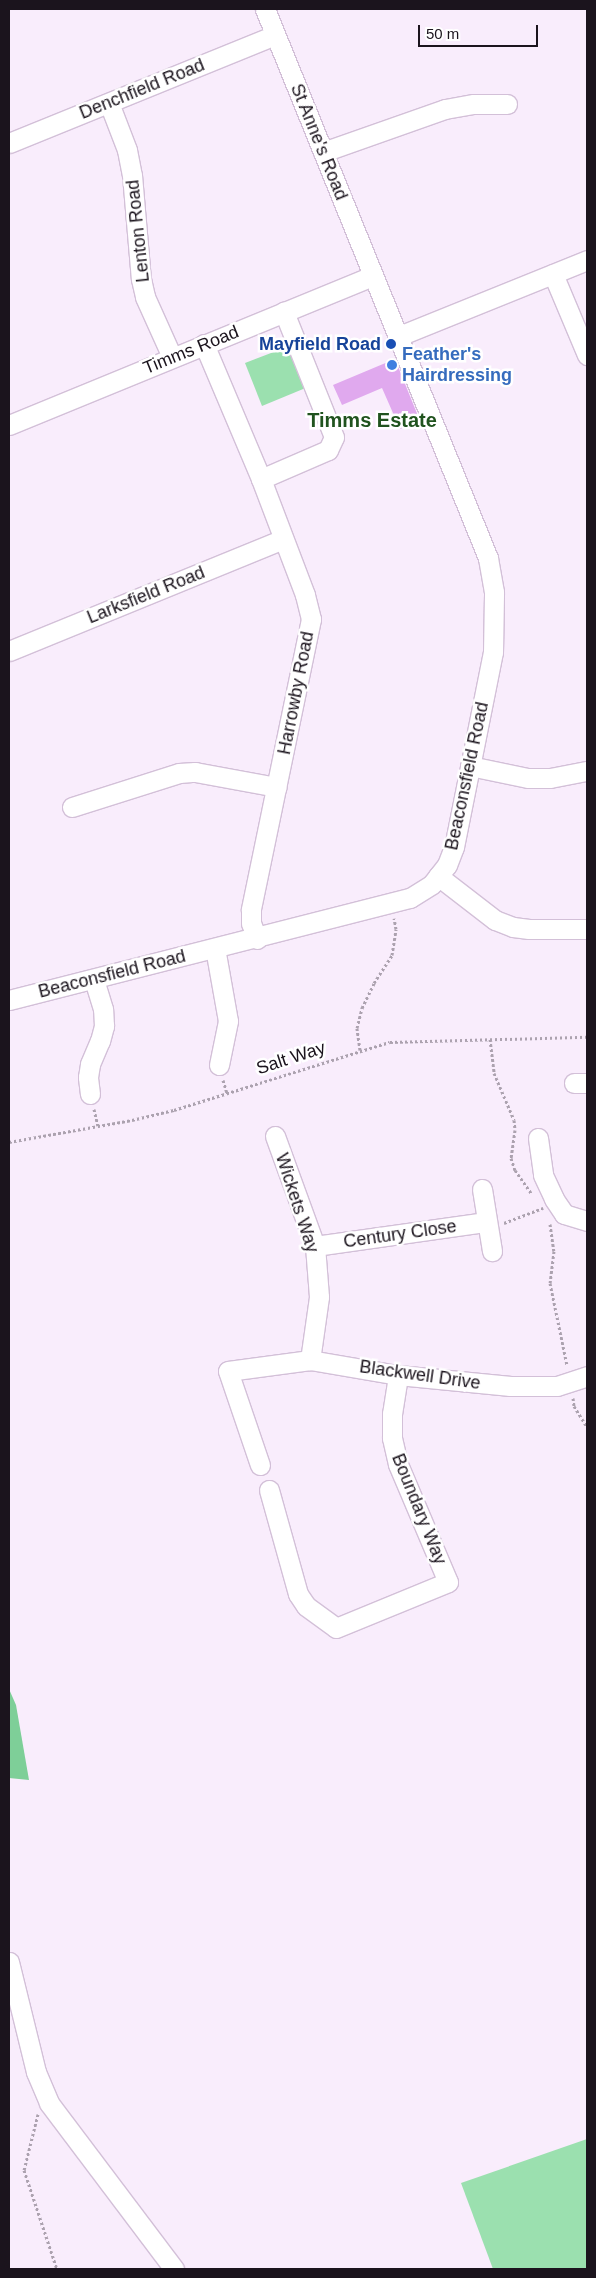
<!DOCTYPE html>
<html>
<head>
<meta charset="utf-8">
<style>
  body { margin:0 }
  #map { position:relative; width:596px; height:2278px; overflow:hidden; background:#f9edfc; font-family:Helvetica,sans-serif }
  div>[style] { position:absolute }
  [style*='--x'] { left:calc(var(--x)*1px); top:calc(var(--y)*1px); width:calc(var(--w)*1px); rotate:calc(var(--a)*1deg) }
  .green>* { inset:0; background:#9be0af }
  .forest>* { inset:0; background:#7ecf98 }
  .building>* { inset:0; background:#e0a9ee }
  .path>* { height:3px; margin-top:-1.5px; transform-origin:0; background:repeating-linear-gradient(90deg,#aca2af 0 2.5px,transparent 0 5px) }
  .roads { filter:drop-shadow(1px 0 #d3c0d8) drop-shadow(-1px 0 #d3c0d8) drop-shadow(0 1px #d3c0d8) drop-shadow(0 -1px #d3c0d8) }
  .minor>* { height:19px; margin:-9.5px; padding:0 9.5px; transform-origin:9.5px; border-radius:9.5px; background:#fff }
  .dots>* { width:14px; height:14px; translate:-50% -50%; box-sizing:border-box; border:2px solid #fff; border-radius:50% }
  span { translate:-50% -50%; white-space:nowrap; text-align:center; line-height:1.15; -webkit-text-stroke:5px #fff; paint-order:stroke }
  .street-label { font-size:18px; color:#1b141d }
  .transit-label { font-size:18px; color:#164399; font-weight:700 }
  .right { translate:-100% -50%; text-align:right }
  .shop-label { font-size:18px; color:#366cbe; font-weight:700 }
  .left { translate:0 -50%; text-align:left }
  .quarter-label { font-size:20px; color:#20531e; font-weight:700 }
  .frame { position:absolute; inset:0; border:10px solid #1b141d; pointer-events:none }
  .scale { position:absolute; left:418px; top:25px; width:120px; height:22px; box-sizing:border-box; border:2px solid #1b141d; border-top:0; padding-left:6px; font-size:15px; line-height:18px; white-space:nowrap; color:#1b141d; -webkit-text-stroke:4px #fff; paint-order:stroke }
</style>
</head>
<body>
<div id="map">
  <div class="green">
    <div style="clip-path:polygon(292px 345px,308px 387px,262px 406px,245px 363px)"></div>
    <div style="clip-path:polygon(587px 2139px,587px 2269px,493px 2269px,461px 2183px)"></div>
  </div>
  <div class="forest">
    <div style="clip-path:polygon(9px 1689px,16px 1705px,29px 1780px,9px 1778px)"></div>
  </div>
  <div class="building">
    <div style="clip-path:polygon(395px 359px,420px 421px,400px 429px,382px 388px,342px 405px,333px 385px)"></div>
  </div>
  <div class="path">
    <div style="--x:490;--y:1039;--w:34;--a:83"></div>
    <div style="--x:494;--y:1073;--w:51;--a:66.9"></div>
    <div style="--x:514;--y:1120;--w:10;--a:84"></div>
    <div style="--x:515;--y:1130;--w:28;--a:98"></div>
    <div style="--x:511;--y:1158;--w:13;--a:72"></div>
    <div style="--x:515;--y:1170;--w:28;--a:55"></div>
    <div style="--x:360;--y:1050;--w:22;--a:-98"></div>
    <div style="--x:357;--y:1028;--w:21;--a:-76"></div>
    <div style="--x:362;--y:1008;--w:28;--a:-64"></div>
    <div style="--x:374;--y:983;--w:33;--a:-57"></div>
    <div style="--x:392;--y:955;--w:26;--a:-81"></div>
    <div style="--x:396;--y:929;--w:11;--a:-100"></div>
    <div style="--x:223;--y:1080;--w:14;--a:73"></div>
    <div style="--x:94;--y:1109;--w:17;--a:77"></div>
    <div style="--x:9;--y:1142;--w:125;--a:-10.1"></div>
    <div style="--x:132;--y:1120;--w:43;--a:-13.4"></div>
    <div style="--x:174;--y:1110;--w:226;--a:-17.5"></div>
    <div style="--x:390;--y:1042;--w:197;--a:-1.5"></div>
    <div style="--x:504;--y:1223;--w:42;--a:-21"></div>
    <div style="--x:550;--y:1224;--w:27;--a:82"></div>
    <div style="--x:554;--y:1251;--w:32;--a:97"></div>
    <div style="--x:550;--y:1283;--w:84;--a:78.3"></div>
    <div style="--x:573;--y:1398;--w:8;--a:83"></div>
    <div style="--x:574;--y:1406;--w:25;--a:58"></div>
    <div style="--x:38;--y:2114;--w:58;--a:104"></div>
    <div style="--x:24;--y:2170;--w:104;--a:71.6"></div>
  </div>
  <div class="roads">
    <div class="minor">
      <div style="--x:109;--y:103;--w:50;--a:69"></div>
      <div style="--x:127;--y:150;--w:25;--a:79"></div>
      <div style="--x:132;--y:175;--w:104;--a:85.1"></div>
      <div style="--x:141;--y:279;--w:18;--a:77"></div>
      <div style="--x:145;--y:297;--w:66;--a:65.8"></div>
      <div style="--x:9;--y:143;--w:287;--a:-22.1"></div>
      <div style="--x:323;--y:152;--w:129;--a:-19.4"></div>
      <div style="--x:445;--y:109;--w:29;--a:-10"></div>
      <div style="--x:474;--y:104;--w:33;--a:0"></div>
      <div style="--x:553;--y:274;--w:88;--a:67.2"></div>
      <div style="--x:399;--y:336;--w:203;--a:-22"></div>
      <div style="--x:204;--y:344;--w:147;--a:67.1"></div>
      <div style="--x:261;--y:479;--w:124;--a:69.2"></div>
      <div style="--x:305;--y:595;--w:25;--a:76"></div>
      <div style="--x:311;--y:619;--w:297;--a:101.7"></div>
      <div style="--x:251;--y:910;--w:13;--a:90"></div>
      <div style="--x:251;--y:923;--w:17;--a:69"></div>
      <div style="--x:9;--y:425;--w:393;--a:-22.3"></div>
      <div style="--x:261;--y:479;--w:73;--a:-23.4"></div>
      <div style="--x:328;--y:450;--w:14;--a:-65"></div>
      <div style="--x:334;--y:437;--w:135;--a:-111.8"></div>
      <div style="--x:9;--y:651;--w:296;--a:-22.2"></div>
      <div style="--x:470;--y:766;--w:59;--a:11.7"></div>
      <div style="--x:528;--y:778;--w:22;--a:0"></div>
      <div style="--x:550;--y:778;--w:38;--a:-11"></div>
      <div style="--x:72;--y:807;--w:112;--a:-17.6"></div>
      <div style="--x:179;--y:773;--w:16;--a:-4"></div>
      <div style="--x:195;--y:772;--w:83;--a:10.4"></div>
      <div style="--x:438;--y:876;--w:72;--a:37.7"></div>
      <div style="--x:495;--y:920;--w:19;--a:21"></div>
      <div style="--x:513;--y:927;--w:16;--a:7"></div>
      <div style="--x:529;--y:929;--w:58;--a:0"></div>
      <div style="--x:215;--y:948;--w:74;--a:79.9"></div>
      <div style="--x:228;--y:1021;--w:45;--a:101.6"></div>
      <div style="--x:9;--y:1000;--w:414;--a:-14.3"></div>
      <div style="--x:410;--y:898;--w:26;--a:-32"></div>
      <div style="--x:432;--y:884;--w:24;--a:-52"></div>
      <div style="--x:447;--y:865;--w:19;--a:-69"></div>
      <div style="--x:454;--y:847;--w:199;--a:-78.7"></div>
      <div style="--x:493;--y:652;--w:60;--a:-89"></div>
      <div style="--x:494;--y:592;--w:35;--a:-100"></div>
      <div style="--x:488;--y:558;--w:593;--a:-112.11"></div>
      <div style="--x:574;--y:1083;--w:13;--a:0"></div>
      <div style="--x:90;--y:1094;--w:17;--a:-97"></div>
      <div style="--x:88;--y:1077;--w:13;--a:-81"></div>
      <div style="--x:90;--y:1064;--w:25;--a:-67"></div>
      <div style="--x:100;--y:1041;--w:16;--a:-75"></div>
      <div style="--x:104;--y:1026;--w:17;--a:-93"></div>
      <div style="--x:103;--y:1009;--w:31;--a:-107"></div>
      <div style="--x:275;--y:1136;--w:117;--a:70"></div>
      <div style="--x:315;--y:1246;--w:51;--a:85.5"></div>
      <div style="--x:319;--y:1297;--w:64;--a:98.1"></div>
      <div style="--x:538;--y:1138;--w:37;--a:82"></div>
      <div style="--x:543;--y:1175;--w:26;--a:65"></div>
      <div style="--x:554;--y:1199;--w:18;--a:56"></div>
      <div style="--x:564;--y:1214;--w:24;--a:17"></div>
      <div style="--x:482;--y:1189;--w:63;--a:80.8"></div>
      <div style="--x:315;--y:1246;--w:173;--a:-8"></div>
      <div style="--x:260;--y:1465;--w:99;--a:-108.8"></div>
      <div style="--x:228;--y:1371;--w:83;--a:-7.6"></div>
      <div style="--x:310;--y:1360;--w:89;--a:9.7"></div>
      <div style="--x:398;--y:1375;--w:113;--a:5.6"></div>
      <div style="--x:510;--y:1386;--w:47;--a:0"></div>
      <div style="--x:557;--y:1386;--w:32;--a:-18"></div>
      <div style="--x:269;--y:1490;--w:108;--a:74.4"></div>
      <div style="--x:298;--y:1594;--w:14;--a:56"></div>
      <div style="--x:306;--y:1606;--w:37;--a:36"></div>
      <div style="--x:336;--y:1628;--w:121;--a:-22.3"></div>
      <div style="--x:448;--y:1582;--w:128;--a:-113"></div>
      <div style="--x:398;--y:1464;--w:27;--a:-103"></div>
      <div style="--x:392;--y:1438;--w:24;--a:-90"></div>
      <div style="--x:392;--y:1414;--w:39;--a:-81"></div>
      <div style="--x:9;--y:1962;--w:113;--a:76.2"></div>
      <div style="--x:36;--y:2072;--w:34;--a:67"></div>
      <div style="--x:49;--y:2103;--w:208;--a:53"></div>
    </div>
  </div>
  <div class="dots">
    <div style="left:391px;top:344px;background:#1a4fb4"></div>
    <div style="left:392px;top:365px;background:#3f7fe0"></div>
  </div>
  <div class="street-label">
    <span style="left:142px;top:89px;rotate:-22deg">Denchfield Road</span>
    <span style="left:319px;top:142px;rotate:68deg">St Anne's Road</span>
    <span style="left:138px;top:231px;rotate:-96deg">Lenton Road</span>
    <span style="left:191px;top:350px;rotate:-22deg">Timms Road</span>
    <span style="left:146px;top:595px;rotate:-22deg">Larksfield Road</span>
    <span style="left:296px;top:693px;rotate:-79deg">Harrowby Road</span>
    <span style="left:467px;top:776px;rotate:-78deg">Beaconsfield Road</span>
    <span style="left:112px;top:974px;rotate:-14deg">Beaconsfield Road</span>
    <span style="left:291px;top:1058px;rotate:-18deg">Salt Way</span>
    <span style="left:297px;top:1203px;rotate:72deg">Wickets Way</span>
    <span style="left:400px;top:1234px;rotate:-8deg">Century Close</span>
    <span style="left:420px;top:1375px;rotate:8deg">Blackwell Drive</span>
    <span style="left:419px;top:1509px;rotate:68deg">Boundary Way</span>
  </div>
  <div class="transit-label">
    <span class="right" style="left:381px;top:344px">Mayfield Road</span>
  </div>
  <div class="shop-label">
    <span class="left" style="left:402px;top:365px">Feather's<br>Hairdressing</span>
  </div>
  <div class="quarter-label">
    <span style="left:372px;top:420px">Timms Estate</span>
  </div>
  <div class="frame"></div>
  <div class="scale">50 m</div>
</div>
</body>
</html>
